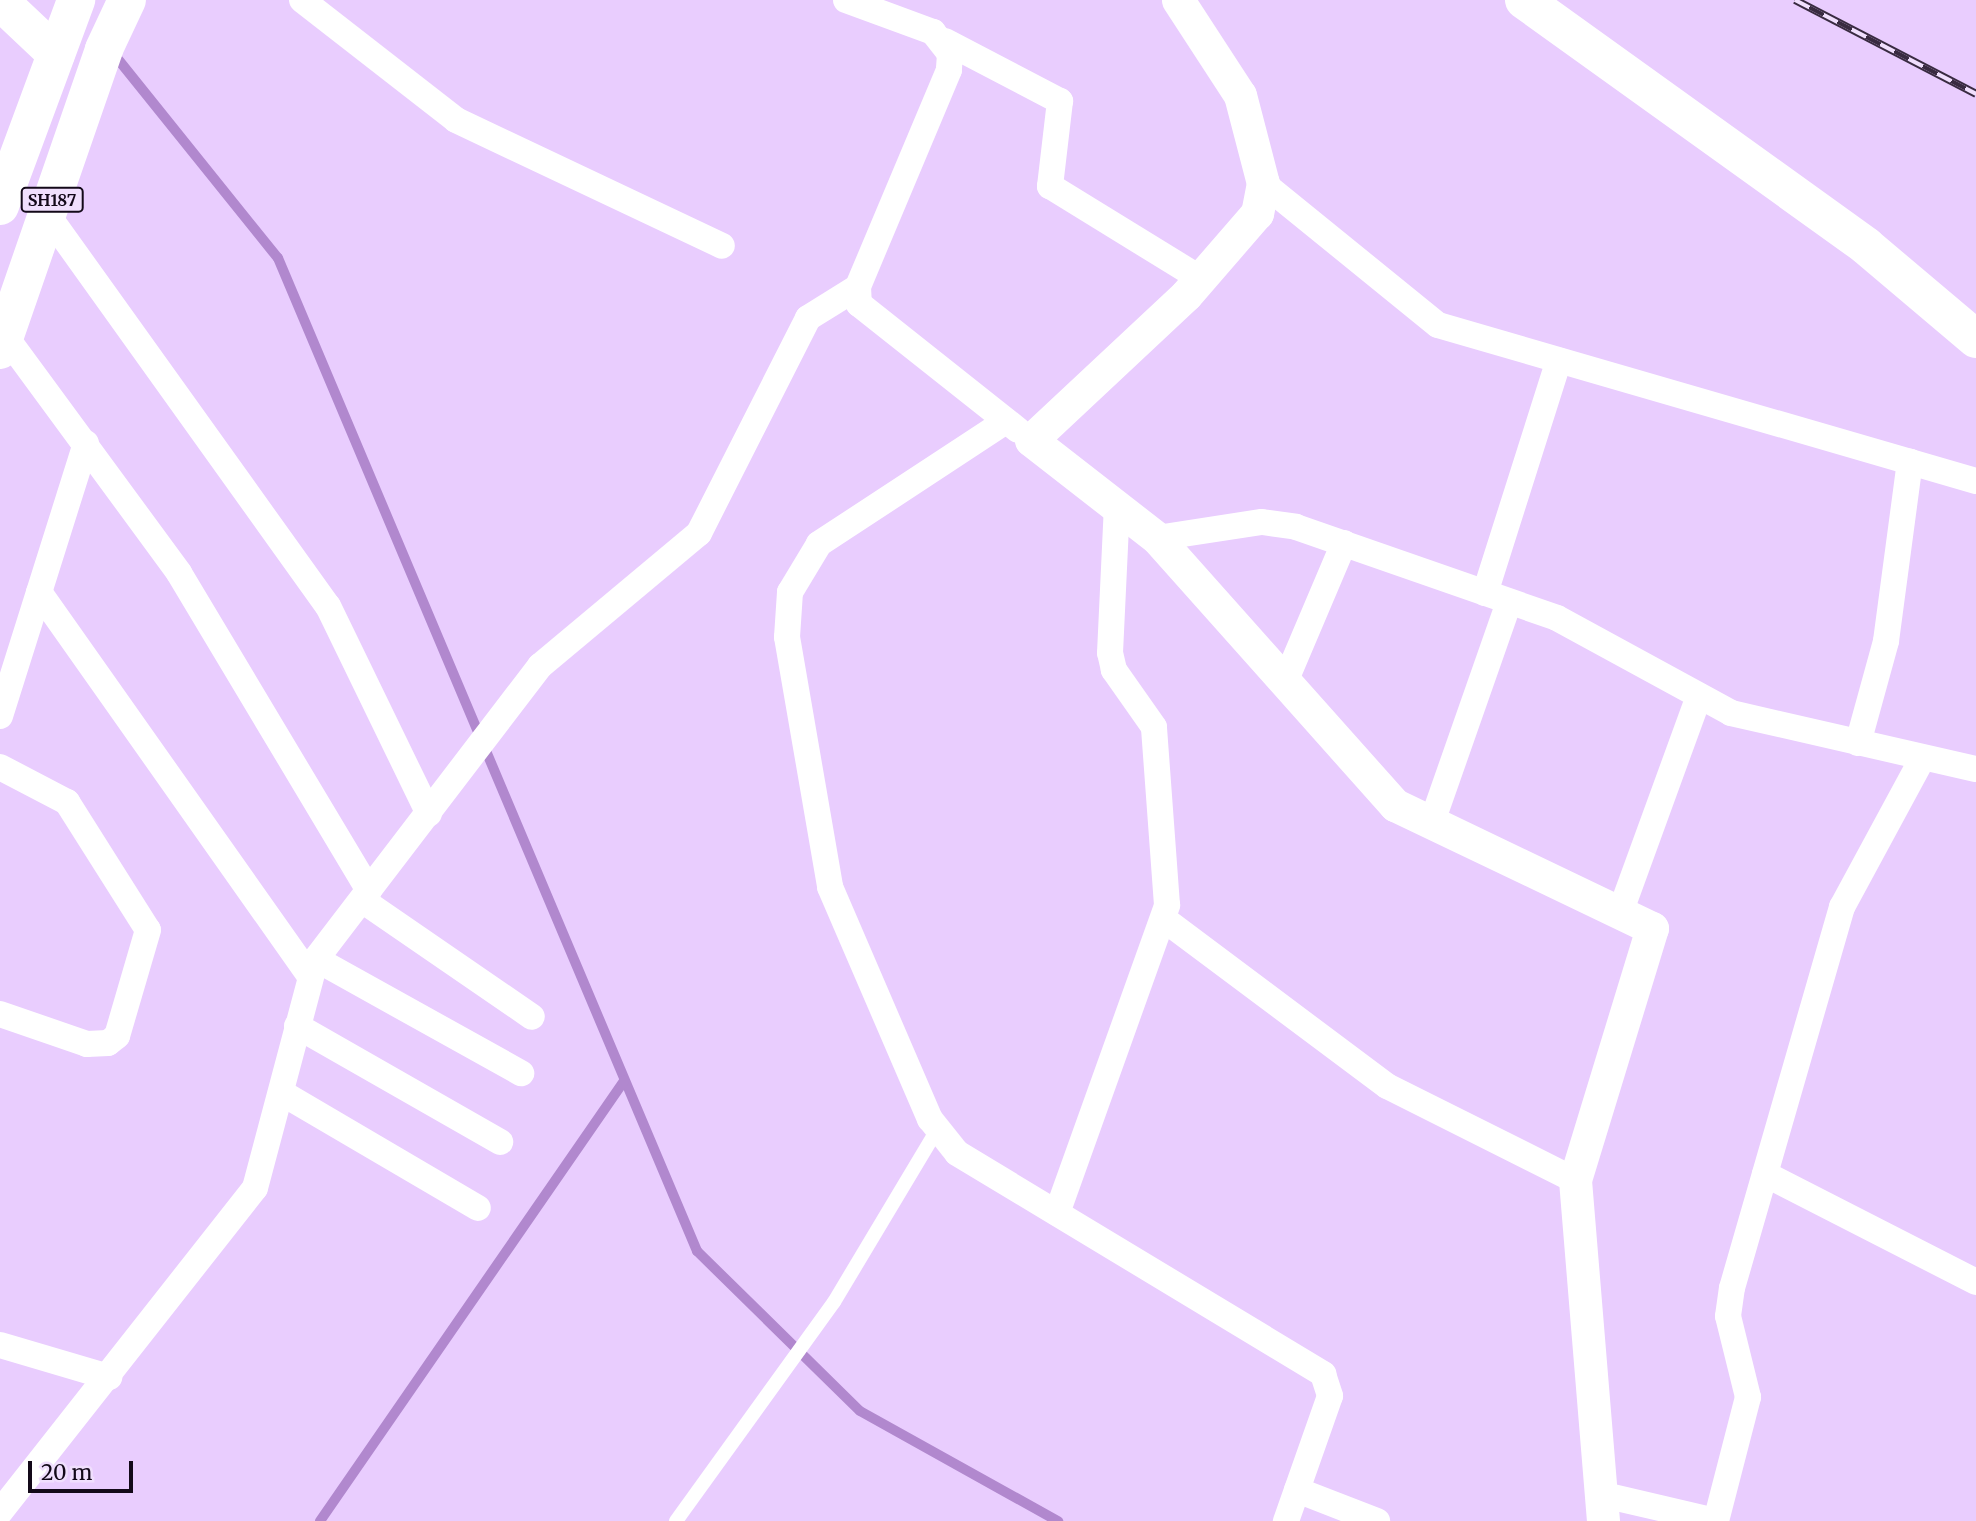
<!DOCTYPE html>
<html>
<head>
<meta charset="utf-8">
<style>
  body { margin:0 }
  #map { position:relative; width:1976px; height:1521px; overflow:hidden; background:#e9cdfe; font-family:Merriweather,serif }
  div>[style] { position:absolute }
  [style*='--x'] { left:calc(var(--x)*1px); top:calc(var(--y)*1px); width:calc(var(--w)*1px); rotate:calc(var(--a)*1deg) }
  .stream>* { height:10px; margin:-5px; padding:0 5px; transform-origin:5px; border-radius:5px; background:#b188ce }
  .service>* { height:14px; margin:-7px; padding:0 7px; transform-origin:7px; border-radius:7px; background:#fff }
  .minor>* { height:26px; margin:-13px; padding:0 13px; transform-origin:13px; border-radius:13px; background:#fff }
  .tertiary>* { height:33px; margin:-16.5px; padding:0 16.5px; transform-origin:16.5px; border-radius:16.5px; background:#fff }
  .secondary>* { height:38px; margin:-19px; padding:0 19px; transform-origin:19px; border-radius:19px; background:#fff }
  .primary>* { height:38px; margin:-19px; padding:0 19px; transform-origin:19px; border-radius:19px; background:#fff }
  .rail>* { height:8px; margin-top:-4px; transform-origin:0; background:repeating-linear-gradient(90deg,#f0dffd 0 16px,#392b41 0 32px); box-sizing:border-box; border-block:2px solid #392b41 }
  span { translate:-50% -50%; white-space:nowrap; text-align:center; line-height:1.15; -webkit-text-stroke:7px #f0dffd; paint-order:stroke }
  .shield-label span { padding:2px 5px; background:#f0dffd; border:2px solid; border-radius:5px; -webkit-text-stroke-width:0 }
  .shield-label { font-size:16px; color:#130919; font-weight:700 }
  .scale { position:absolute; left:28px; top:1461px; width:105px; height:32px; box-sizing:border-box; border:4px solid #130919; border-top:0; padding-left:9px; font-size:21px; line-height:24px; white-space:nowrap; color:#130919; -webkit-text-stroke:5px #f0dffd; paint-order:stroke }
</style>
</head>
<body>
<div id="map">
  <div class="stream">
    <div style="--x:113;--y:53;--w:263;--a:51.2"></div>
    <div style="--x:278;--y:258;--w:1078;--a:67.12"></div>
    <div style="--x:697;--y:1251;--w:228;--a:44.5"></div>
    <div style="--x:860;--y:1411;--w:227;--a:29.1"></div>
    <div style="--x:320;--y:1521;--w:535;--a:-55.36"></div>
  </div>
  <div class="service">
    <div style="--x:676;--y:1521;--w:270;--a:-54.2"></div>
    <div style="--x:834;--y:1302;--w:200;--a:-59.1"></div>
  </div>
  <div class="minor">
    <div style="--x:302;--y:0;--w:195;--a:37.9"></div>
    <div style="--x:456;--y:120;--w:294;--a:25.3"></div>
    <div style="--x:846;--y:0;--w:93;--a:20.2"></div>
    <div style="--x:933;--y:32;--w:28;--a:52"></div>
    <div style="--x:950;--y:54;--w:16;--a:94"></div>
    <div style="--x:949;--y:70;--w:235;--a:112.8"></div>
    <div style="--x:858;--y:287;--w:17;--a:87"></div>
    <div style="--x:859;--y:304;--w:203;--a:38.4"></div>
    <div style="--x:945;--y:41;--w:130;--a:27.6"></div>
    <div style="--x:1060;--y:101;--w:86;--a:96.7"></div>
    <div style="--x:1050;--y:186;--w:177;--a:31.6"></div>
    <div style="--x:1263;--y:183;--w:225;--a:39.1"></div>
    <div style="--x:1438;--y:325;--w:560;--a:16.17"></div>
    <div style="--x:47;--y:214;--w:482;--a:54.4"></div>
    <div style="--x:328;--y:606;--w:231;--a:64.1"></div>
    <div style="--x:0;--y:329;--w:303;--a:53.7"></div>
    <div style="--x:179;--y:573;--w:370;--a:59.1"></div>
    <div style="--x:1006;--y:421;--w:224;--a:146.7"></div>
    <div style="--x:819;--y:544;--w:56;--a:121.1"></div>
    <div style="--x:790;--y:592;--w:45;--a:93.8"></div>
    <div style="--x:787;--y:637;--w:254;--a:80.2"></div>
    <div style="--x:830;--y:887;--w:253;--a:66.7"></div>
    <div style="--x:930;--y:1119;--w:43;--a:51.5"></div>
    <div style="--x:957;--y:1153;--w:428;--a:31.1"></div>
    <div style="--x:1323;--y:1374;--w:23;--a:72"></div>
    <div style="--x:1330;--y:1396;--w:133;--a:109.4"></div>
    <div style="--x:1157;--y:538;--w:106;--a:-8.7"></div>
    <div style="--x:1262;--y:522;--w:34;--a:8"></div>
    <div style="--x:1296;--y:527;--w:276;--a:19.2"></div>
    <div style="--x:1557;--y:618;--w:198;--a:28.6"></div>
    <div style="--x:1731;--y:713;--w:251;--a:12.9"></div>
    <div style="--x:39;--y:592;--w:469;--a:54.8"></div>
    <div style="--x:1485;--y:593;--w:244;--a:-72.4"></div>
    <div style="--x:1285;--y:682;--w:151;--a:-67"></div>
    <div style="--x:0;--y:716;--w:286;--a:-72.5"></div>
    <div style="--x:1858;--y:743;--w:106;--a:-74.6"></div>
    <div style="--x:1886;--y:641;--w:181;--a:-82.4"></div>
    <div style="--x:0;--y:767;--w:76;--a:27.6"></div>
    <div style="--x:67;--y:802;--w:151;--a:57.7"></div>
    <div style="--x:148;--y:930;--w:110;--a:106.3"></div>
    <div style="--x:117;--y:1036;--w:11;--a:142"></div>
    <div style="--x:108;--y:1043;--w:21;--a:177"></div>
    <div style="--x:87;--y:1044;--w:92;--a:-161"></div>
    <div style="--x:1432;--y:822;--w:233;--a:-70.7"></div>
    <div style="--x:362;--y:900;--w:206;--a:34.5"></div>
    <div style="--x:1620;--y:913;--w:231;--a:-70"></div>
    <div style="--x:1165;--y:920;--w:277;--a:36.8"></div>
    <div style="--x:1387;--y:1086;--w:210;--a:26.6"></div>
    <div style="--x:316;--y:959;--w:235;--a:29.1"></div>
    <div style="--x:297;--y:1026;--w:234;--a:29.7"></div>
    <div style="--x:282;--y:1093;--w:227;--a:30.4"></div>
    <div style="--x:1765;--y:1174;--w:237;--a:27.1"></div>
    <div style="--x:1057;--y:1213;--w:327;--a:-70.3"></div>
    <div style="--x:1167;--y:905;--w:178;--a:-94.2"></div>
    <div style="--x:1154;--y:727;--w:70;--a:-125.1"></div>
    <div style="--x:1114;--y:670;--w:17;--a:-103"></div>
    <div style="--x:1110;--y:653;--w:146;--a:-87.3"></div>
    <div style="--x:0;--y:1345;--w:114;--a:16.4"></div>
    <div style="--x:1297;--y:1490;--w:86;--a:21.2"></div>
    <div style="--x:1604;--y:1495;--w:115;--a:13.1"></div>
    <div style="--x:0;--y:1512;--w:412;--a:-51.8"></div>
    <div style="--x:255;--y:1188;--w:237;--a:-75.1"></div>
    <div style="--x:316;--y:959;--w:369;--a:-52.6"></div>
    <div style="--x:540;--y:666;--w:207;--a:-39.9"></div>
    <div style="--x:699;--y:533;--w:241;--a:-63.1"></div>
    <div style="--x:808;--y:318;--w:59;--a:-31.8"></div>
    <div style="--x:1716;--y:1521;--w:128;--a:-75.5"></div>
    <div style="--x:1748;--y:1397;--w:83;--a:-103.9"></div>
    <div style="--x:1728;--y:1316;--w:28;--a:-82"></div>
    <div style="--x:1732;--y:1288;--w:397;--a:-73.9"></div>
    <div style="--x:1842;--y:907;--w:170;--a:-61.6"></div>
  </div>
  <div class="tertiary">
    <div style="--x:1178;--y:0;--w:113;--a:56.9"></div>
    <div style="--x:1240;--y:95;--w:91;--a:75.4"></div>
    <div style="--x:1263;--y:183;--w:31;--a:101"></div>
    <div style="--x:1257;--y:213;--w:108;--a:130.9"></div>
    <div style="--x:1186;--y:295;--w:212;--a:136.9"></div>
    <div style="--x:1031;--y:440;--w:160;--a:37.9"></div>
    <div style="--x:1157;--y:538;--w:358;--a:48.3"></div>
    <div style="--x:1395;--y:805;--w:285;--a:25.6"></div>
    <div style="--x:1652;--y:928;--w:264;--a:107"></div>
    <div style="--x:1575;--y:1180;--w:342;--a:85.3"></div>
  </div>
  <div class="secondary">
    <div style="--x:0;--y:1;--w:77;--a:43.4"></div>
  </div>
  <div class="primary">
    <div style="--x:1524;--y:0;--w:421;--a:35.7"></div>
    <div style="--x:1866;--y:246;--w:144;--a:40.2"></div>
    <div style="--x:0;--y:206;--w:220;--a:-69.7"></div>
    <div style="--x:0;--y:350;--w:318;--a:-70.9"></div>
    <div style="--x:104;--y:49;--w:54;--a:-64.9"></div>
  </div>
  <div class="rail">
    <div style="--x:1795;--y:0;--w:204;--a:27.4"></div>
  </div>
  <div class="shield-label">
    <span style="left:52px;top:200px">SH187</span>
  </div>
  <div class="scale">20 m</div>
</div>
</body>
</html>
